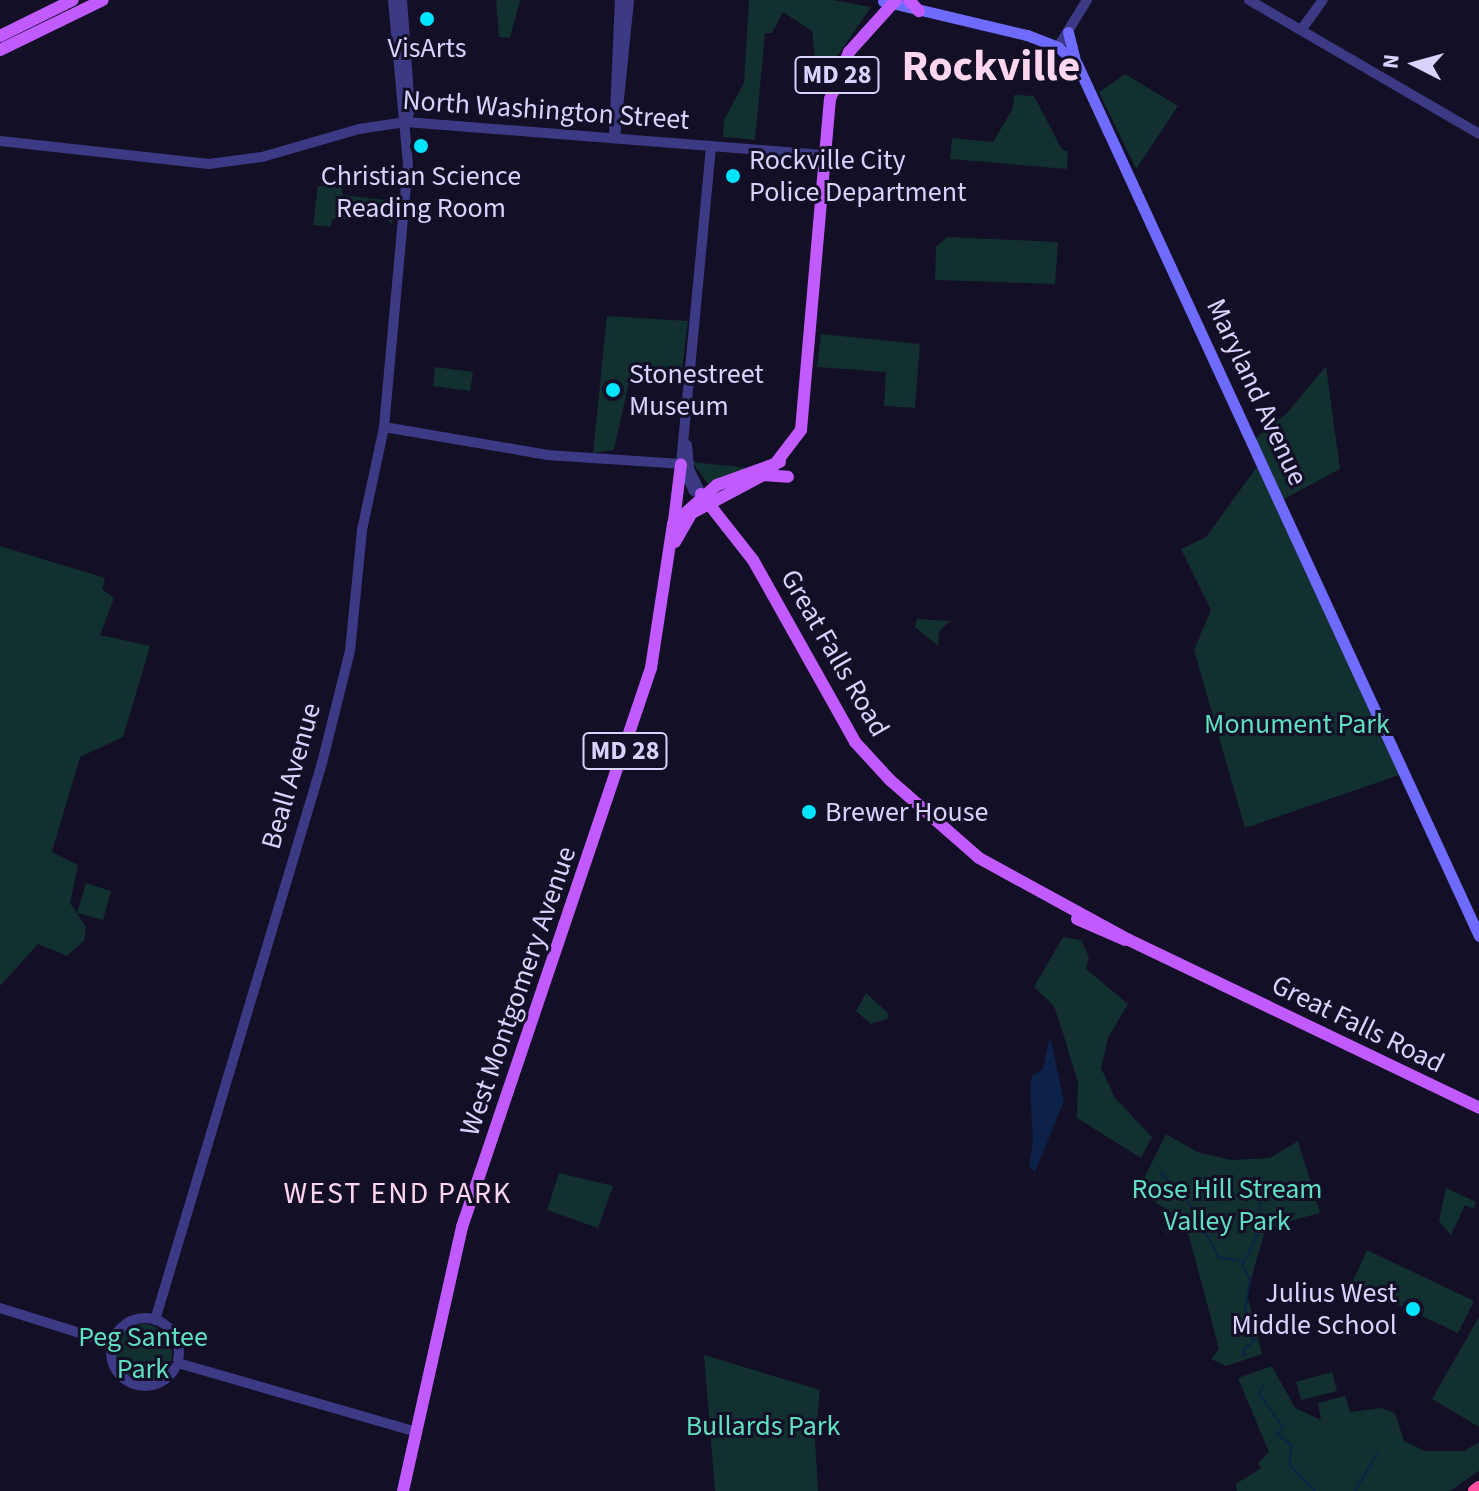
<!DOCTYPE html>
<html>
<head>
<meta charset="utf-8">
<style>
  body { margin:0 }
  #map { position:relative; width:1479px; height:1491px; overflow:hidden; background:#130f26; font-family:"Source Sans 3",sans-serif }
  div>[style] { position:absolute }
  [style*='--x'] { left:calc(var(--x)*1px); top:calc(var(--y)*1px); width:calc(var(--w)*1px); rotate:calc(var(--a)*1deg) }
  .green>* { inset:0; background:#12302f }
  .round { border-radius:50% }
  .water>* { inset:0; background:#0c2248 }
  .stream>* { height:2px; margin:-1px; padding:0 1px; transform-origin:1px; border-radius:1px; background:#0c2248 }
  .tertiary>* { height:10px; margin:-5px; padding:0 5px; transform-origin:5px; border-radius:5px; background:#3d3a85 }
  .tertiary>.ring { margin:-5px; padding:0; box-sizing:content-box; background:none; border:10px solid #3d3a85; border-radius:50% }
  .secondary>* { height:11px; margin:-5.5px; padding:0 5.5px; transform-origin:5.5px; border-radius:5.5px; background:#6f6bff }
  .primary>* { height:12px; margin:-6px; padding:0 6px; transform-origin:6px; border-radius:6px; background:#c25bff }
  .motorway>* { height:14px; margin:-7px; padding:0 7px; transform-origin:7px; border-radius:7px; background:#ff4fa3 }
  .dots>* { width:22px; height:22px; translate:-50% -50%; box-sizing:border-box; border:4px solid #130f26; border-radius:50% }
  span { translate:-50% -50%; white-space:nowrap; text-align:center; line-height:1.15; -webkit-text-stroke:6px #130f26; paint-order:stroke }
  .shield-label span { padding:2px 6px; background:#130f26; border:2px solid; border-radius:6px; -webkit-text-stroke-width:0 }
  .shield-label { font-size:26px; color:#d9d4ff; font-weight:700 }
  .poi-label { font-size:28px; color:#d9d4ff }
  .left { translate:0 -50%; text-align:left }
  .right { translate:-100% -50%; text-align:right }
  .street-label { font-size:28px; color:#d9d4ff }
  .park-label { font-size:28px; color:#5fe0c0 }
  .neighbourhood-label { font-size:30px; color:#ffd6f0; letter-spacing:2px }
  .town-label { font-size:44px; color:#ffd6f0; font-weight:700 }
  .north { position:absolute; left:1375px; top:24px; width:80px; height:80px; -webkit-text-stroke:6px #130f26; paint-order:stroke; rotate:276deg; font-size:22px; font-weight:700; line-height:32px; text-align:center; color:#d9d4ff }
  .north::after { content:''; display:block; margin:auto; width:28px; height:36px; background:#d9d4ff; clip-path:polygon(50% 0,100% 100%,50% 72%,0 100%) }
</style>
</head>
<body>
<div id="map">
  <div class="green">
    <div style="clip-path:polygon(496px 0,520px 0,510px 38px,499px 37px)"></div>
    <div style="clip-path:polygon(749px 0,833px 0,871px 7px,818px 84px,812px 31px,783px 12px,772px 33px,765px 33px,755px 140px,723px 137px,724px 120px,744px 83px)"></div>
    <div style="clip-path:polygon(1125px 74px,1178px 106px,1136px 169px,1099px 92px)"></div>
    <div style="clip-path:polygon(1014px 95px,1034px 96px,1062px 150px,1068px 151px,1067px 169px,950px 159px,952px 138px,993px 142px,1013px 108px)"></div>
    <div style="clip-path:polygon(342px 185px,342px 195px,394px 201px,392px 225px,387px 219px,346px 215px,345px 220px,332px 219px,331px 227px,313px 225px,318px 186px)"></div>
    <div style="clip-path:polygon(947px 237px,1058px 242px,1055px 284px,935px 280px,936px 247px)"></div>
    <div style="clip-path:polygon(607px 316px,688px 321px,682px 370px,632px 369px,614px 450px,593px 453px)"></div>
    <div style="clip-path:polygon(821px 334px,920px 344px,915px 408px,884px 406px,886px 372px,817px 367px)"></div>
    <div style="clip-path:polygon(1326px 366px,1340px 469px,1282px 500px,1405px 773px,1245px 828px,1194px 650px,1211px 610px,1181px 549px,1206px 537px,1262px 460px,1253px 440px,1287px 413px)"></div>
    <div style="clip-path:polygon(435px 367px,473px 372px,470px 391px,433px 386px)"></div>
    <div style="clip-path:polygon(692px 462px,750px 468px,708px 484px)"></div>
    <div style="clip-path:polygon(0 546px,105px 578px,102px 589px,114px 598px,100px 635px,150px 646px,123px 737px,80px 757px,52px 852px,78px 865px,70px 903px,86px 927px,84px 941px,67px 956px,38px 944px,0 986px)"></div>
    <div style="clip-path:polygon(917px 619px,950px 621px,939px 631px,938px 646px,915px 627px)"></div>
    <div style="clip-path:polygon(86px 883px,111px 891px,103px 920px,77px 913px)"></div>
    <div style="clip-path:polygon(1063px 937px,1081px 940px,1089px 957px,1086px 969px,1128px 1004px,1108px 1038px,1101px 1068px,1115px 1098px,1152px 1137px,1141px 1158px,1077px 1118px,1078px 1083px,1063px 1033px,1054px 1006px,1034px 987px)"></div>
    <div style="clip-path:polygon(866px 993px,889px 1014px,887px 1019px,871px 1024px,856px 1011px)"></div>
    <div style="clip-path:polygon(1166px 1134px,1197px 1152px,1231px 1160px,1270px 1158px,1298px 1141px,1320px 1213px,1278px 1224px,1264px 1234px,1247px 1294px,1262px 1354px,1226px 1366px,1211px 1359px,1219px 1349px,1185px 1221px,1183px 1228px,1166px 1234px,1165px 1219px,1172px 1213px,1138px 1191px)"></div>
    <div style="clip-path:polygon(559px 1173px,613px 1186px,598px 1228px,547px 1210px)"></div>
    <div style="clip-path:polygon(1446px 1188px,1476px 1202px,1473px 1209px,1465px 1205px,1451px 1235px,1439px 1221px)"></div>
    <div style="clip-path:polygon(1367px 1250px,1474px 1301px,1458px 1333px,1352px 1283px)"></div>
    <div style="clip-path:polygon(1479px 1317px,1479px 1427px,1432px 1399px)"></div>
    <div class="round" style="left:114px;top:1324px;width:58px;height:58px"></div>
    <div style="clip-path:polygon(704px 1355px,820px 1390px,815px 1438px,818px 1491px,715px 1491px)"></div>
    <div style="clip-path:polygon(1272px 1366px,1295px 1408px,1321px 1420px,1318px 1403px,1345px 1396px,1350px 1412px,1381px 1408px,1395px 1413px,1404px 1441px,1425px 1451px,1464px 1451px,1479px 1442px,1479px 1471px,1450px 1491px,1237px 1491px,1236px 1484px,1261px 1468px,1258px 1463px,1269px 1452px,1238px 1378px)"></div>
    <div style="clip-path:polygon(1332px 1372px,1337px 1391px,1301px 1400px,1296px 1382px)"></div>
  </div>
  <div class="water">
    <div style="clip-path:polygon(1050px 1036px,1064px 1101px,1035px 1172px,1029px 1165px,1033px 1143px,1030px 1088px,1032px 1076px,1043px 1069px)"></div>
  </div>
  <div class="stream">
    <div style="--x:1160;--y:1172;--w:37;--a:45"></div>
    <div style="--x:1186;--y:1198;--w:68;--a:60.8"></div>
    <div style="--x:1219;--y:1257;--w:26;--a:11"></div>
    <div style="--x:1245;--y:1356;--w:6;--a:-108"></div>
    <div style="--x:1243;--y:1350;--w:16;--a:-40"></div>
    <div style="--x:1255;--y:1340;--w:15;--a:-138"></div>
    <div style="--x:1244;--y:1330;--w:13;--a:-45"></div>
    <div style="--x:1253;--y:1321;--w:14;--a:-124"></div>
    <div style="--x:1245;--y:1309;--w:29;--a:-80"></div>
    <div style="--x:1250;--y:1280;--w:17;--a:-115"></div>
    <div style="--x:1243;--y:1265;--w:45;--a:-65.1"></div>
    <div style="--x:1262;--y:1224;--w:24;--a:-97"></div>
    <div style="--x:1263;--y:1386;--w:9;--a:117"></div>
    <div style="--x:1259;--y:1394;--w:41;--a:54"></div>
    <div style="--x:1283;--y:1427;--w:9;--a:131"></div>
    <div style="--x:1277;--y:1434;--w:18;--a:38"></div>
    <div style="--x:1291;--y:1445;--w:20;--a:93"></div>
    <div style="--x:1290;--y:1465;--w:36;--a:46"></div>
    <div style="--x:1355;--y:1491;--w:44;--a:-59.9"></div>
  </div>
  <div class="tertiary">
    <div style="--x:402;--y:0;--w:110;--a:85.8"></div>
    <div style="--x:410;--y:110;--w:13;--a:108"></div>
    <div style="--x:1249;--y:0;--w:266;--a:30.2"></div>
    <div style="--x:1301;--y:30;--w:37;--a:-54"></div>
    <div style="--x:1058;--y:47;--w:55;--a:-58.3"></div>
    <div style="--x:614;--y:136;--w:136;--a:-87.5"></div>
    <div style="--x:615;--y:138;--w:139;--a:-84.2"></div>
    <div style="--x:0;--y:141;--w:210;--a:6.3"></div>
    <div style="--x:209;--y:164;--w:53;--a:-7.5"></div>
    <div style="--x:262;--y:157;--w:101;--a:-16.1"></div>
    <div style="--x:359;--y:129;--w:48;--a:-8.5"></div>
    <div style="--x:406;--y:122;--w:419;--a:4.5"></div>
    <div style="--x:384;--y:427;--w:165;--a:9.7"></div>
    <div style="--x:547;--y:455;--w:134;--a:3.8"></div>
    <div style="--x:687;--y:445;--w:24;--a:85"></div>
    <div style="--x:689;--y:469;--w:28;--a:64"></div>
    <div style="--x:701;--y:494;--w:8;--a:-157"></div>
    <div style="--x:694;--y:491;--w:30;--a:-116"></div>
    <div style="--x:681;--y:464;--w:319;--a:-84.6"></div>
    <div style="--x:0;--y:1308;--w:117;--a:17.4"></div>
    <div class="ring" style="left:111px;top:1318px;width:58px;height:58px"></div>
    <div style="--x:155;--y:1320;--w:581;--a:-73.31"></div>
    <div style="--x:322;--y:763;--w:115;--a:-76"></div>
    <div style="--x:350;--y:651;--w:122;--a:-84.3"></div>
    <div style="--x:362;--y:530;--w:105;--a:-77.9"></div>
    <div style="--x:384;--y:427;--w:264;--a:-84.8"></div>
    <div style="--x:408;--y:164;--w:165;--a:-95.2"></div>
    <div style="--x:178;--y:1363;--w:246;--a:16.1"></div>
  </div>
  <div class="secondary">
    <div style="--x:883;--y:1;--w:148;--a:13.3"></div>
    <div style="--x:1027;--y:35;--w:33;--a:21"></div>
    <div style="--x:1058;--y:47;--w:25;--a:42"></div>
    <div style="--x:1077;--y:64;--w:960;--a:65.25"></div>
    <div style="--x:1068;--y:32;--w:33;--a:76"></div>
  </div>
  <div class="primary">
    <div style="--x:909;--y:0;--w:15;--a:48"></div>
    <div style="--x:0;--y:36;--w:81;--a:-26.3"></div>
    <div style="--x:0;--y:50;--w:114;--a:-25.9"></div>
    <div style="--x:762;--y:475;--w:26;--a:4"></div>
    <div style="--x:701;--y:494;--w:84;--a:51.8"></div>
    <div style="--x:753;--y:560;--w:209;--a:60.7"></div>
    <div style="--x:855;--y:742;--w:52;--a:47.4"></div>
    <div style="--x:890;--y:780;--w:118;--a:41.2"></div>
    <div style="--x:979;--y:858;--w:171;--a:28.7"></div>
    <div style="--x:1129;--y:940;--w:388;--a:25.6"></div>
    <div style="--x:674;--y:521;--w:57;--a:-83"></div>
    <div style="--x:675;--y:542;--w:34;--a:-60"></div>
    <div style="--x:692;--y:513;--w:87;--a:-28"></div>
    <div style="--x:769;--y:472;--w:53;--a:-52.7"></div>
    <div style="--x:801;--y:430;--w:332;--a:-85"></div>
    <div style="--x:830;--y:99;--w:51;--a:-68"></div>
    <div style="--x:849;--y:52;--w:70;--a:-47.9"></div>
    <div style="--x:1077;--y:919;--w:52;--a:23.6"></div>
    <div style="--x:403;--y:1491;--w:271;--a:-77.4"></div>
    <div style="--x:462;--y:1227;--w:590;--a:-71.32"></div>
    <div style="--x:651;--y:668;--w:146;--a:-81.3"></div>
    <div style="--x:673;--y:524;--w:59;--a:-41.6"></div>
    <div style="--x:717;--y:485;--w:67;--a:-20.1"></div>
  </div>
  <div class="motorway">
    <div style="--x:1475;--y:1491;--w:5;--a:-37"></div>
  </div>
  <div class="dots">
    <div style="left:427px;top:19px;background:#00e5ff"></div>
    <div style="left:421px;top:146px;background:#00e5ff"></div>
    <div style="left:733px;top:176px;background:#00e5ff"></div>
    <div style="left:613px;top:390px;background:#00e5ff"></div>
    <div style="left:809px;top:812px;background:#00e5ff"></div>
    <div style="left:1413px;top:1309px;background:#00e5ff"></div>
  </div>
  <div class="shield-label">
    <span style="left:837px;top:75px">MD 28</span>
    <span style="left:625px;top:751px">MD 28</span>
  </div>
  <div class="poi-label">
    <span style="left:427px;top:48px">VisArts</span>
    <span class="left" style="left:749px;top:176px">Rockville City<br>Police Department</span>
    <span style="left:421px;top:192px">Christian Science<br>Reading Room</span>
    <span class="left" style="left:629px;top:390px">Stonestreet<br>Museum</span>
    <span class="left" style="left:825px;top:812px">Brewer House</span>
    <span class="right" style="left:1397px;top:1309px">Julius West<br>Middle School</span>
  </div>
  <div class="street-label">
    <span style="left:546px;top:110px;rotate:4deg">North Washington Street</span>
    <span style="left:1257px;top:392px;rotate:65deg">Maryland Avenue</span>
    <span style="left:835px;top:653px;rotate:60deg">Great Falls Road</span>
    <span style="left:291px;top:776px;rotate:-74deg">Beall Avenue</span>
    <span style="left:518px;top:991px;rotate:-71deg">West Montgomery Avenue</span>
    <span style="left:1358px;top:1024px;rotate:26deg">Great Falls Road</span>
  </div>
  <div class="park-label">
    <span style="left:1297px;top:724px">Monument Park</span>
    <span style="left:1227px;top:1205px">Rose Hill Stream<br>Valley Park</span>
    <span style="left:143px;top:1353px">Peg Santee<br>Park</span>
    <span style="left:763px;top:1426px">Bullards Park</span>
  </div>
  <div class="neighbourhood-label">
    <span style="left:398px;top:1194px">WEST END PARK</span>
  </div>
  <div class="town-label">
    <span style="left:991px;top:67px">Rockville</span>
  </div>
  <div class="north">N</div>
</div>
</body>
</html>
